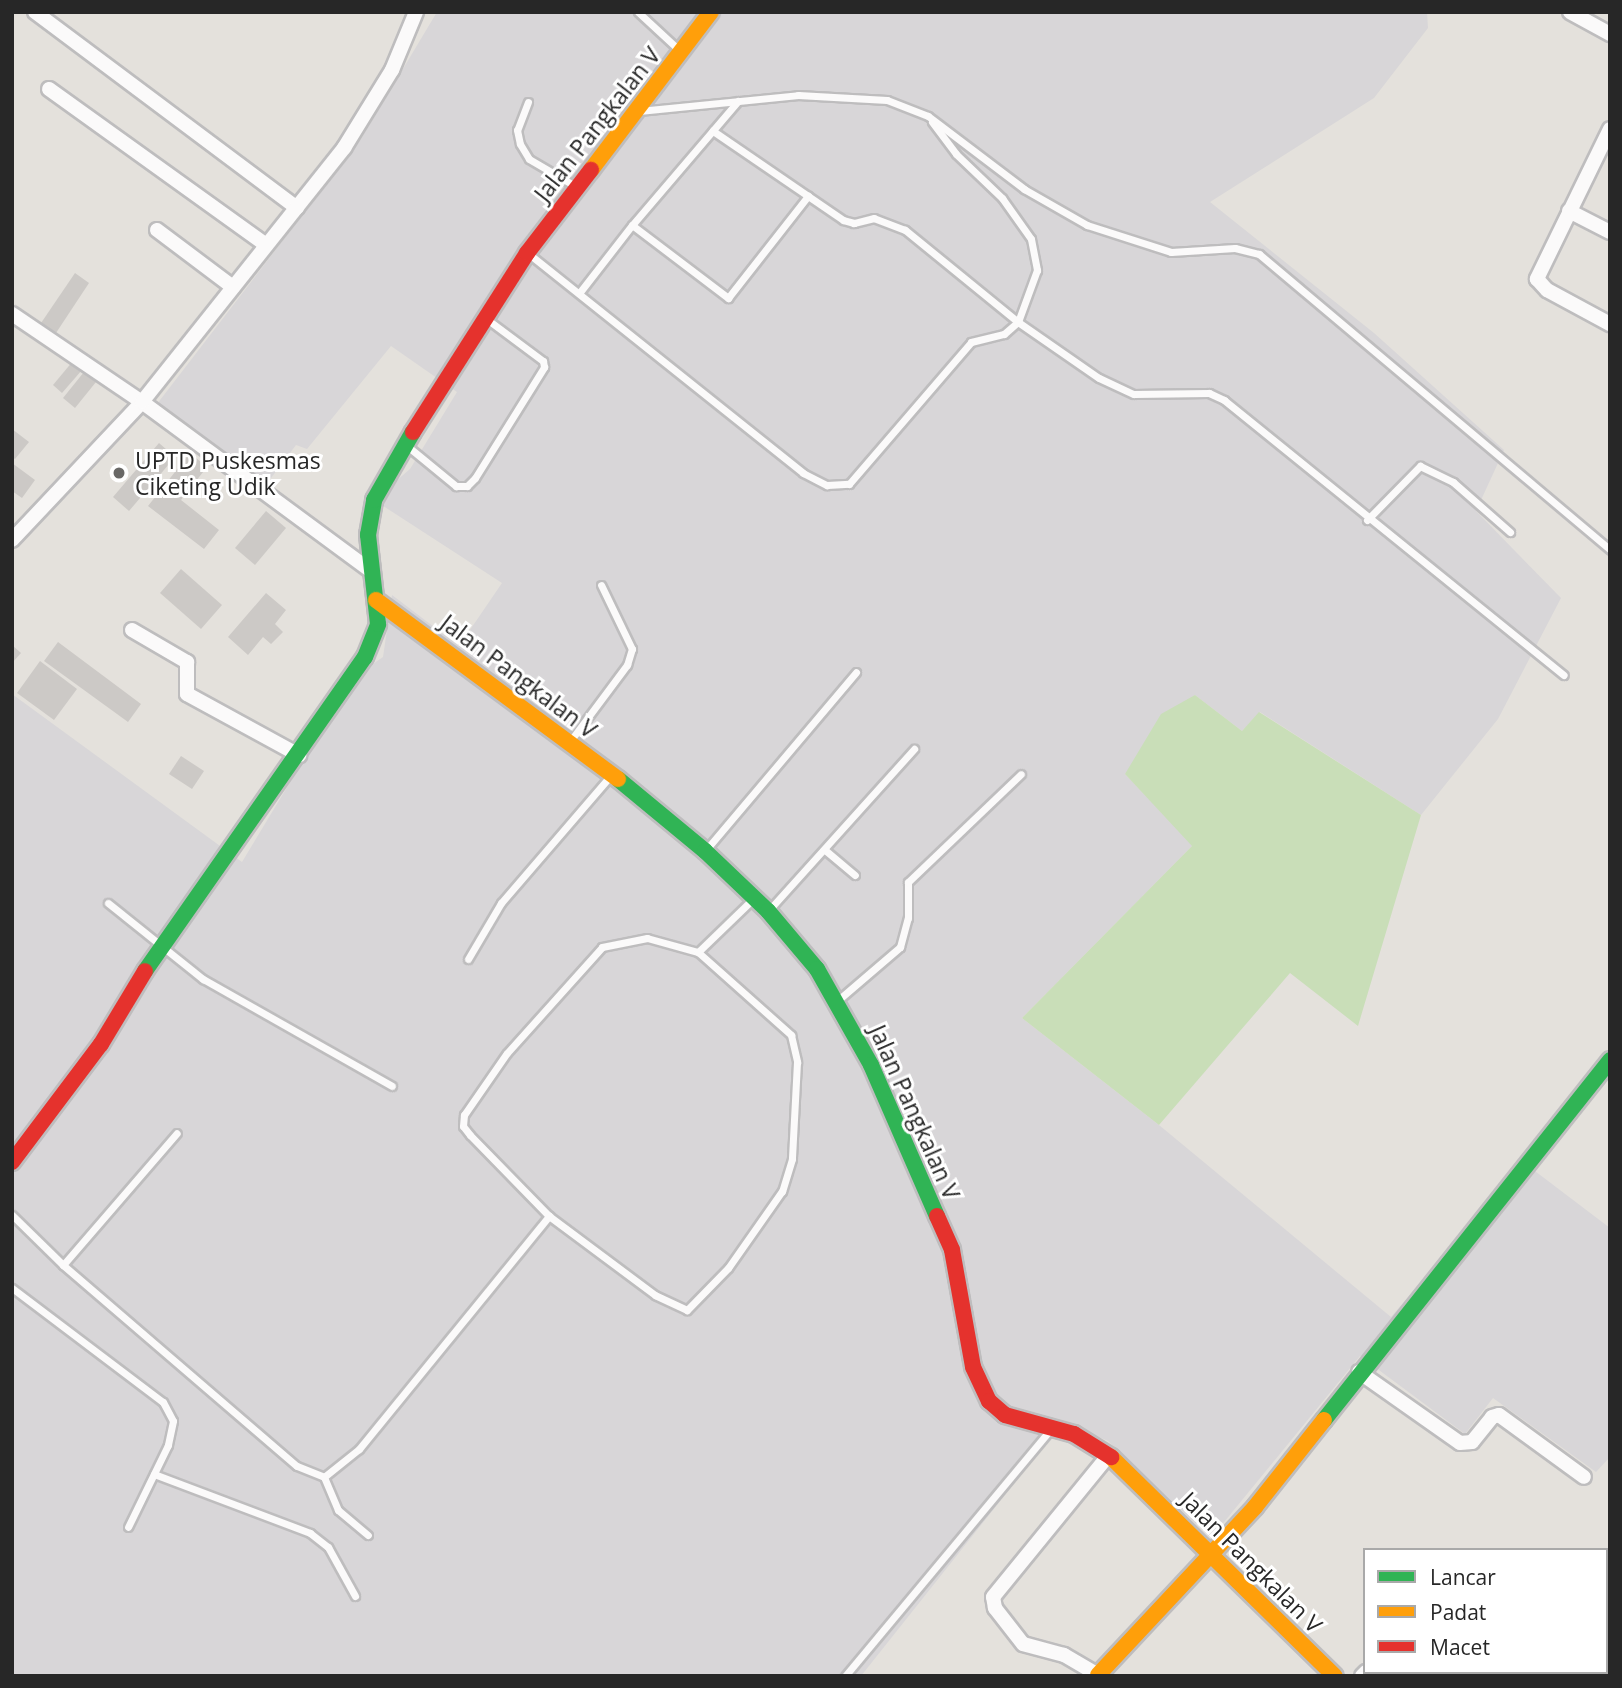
<!DOCTYPE html>
<html>
<head>
<meta charset="utf-8">
<style>
  body { margin:0 }
  #map { position:relative; width:1622px; height:1688px; overflow:hidden; background:#e4e1dc; font-family:"Open Sans",sans-serif }
  div>[style] { position:absolute }
  [style*='--x'] { left:calc(var(--x)*1px); top:calc(var(--y)*1px); width:calc(var(--w)*1px); rotate:calc(var(--a)*1deg) }
  .industrial>* { inset:0; background:#d8d6d8 }
  .green>* { inset:0; background:#c9deb8 }
  .building>* { inset:0; background:#ccc9c6 }
  .roads { filter:drop-shadow(2px 0 #bebdbe) drop-shadow(-2px 0 #bebdbe) drop-shadow(0 2px #bebdbe) drop-shadow(0 -2px #bebdbe) }
  .lane>* { height:7px; margin:-3.5px; padding:0 3.5px; transform-origin:3.5px; border-radius:3.5px; background:#fbfafa }
  .street>* { height:14px; margin:-7px; padding:0 7px; transform-origin:7px; border-radius:7px; background:#fbfafa }
  .fast>* { height:16px; margin:-8px; padding:0 8px; transform-origin:8px; border-radius:8px; background:#30b455 }
  .slow>* { height:16px; margin:-8px; padding:0 8px; transform-origin:8px; border-radius:8px; background:#ff9f0a }
  .jam>* { height:16px; margin:-8px; padding:0 8px; transform-origin:8px; border-radius:8px; background:#e5322d }
  .dots>* { width:19px; height:19px; translate:-50% -50%; box-sizing:border-box; border:4px solid #fff; border-radius:50% }
  span { translate:-50% -50%; white-space:nowrap; text-align:center; line-height:1.15; -webkit-text-stroke:6px #fff; paint-order:stroke }
  .street-label { font-size:23px; color:#272727 }
  .poi-label { font-size:23px; color:#272727 }
  .left { translate:0 -50%; text-align:left }
  .frame { position:absolute; inset:0; border:14px solid #272727; pointer-events:none }
  .legend { position:absolute; left:1363px; top:1548px; width:245px; height:126px; box-sizing:border-box; background:#fff; border:2px solid #a9a9a9; margin:0; padding:9px 12px; list-style:none; font-size:21px; color:#272727 }
  .legend li { display:flex; align-items:center; gap:14px; height:35px }
  .legend b { width:35px; border:2px solid #a9a9a9 }
</style>
</head>
<body>
<div id="map">
  <div class="industrial">
    <div style="clip-path:polygon(437px 12px,1427px 12px,1428px 28px,1374px 98px,1210px 202px,1374px 333px,1504px 450px,1476px 511px,1561px 598px,1498px 719px,1421px 815px,1260px 712px,1242px 731px,1195px 695px,1125px 774px,1193px 845px,1022px 1018px,1159px 1125px,1391px 1317px,1523px 1162px,1610px 1228px,1610px 1457px,1596px 1472px,1493px 1398px,1465px 1434px,1360px 1356px,1211px 1538px,1108px 1441px,1063px 1422px,861px 1676px,12px 1676px,12px 694px,242px 862px,353px 678px,383px 657px,392px 595px,459px 646px,502px 583px,374px 500px,410px 469px,457px 392px,391px 346px,307px 449px,296px 445px,265px 486px,157px 404px,361px 139px)"></div>
  </div>
  <div class="green">
    <div style="clip-path:polygon(1195px 695px,1242px 731px,1259px 712px,1421px 815px,1358px 1026px,1290px 973px,1159px 1125px,1022px 1018px,1192px 846px,1125px 774px,1161px 714px)"></div>
  </div>
  <div class="building">
    <div style="clip-path:polygon(75px 273px,89px 283px,54px 336px,39px 326px)"></div>
    <div style="clip-path:polygon(73px 361px,82px 370px,62px 393px,53px 385px)"></div>
    <div style="clip-path:polygon(84px 372px,96px 382px,75px 408px,63px 398px)"></div>
    <div style="clip-path:polygon(12px 429px,29px 442px,15px 459px,12px 457px)"></div>
    <div style="clip-path:polygon(159px 443px,175px 457px,129px 511px,113px 497px)"></div>
    <div style="clip-path:polygon(190px 453px,207px 467px,181px 500px,219px 530px,204px 549px,148px 506px)"></div>
    <div style="clip-path:polygon(12px 463px,35px 480px,22px 498px,12px 491px)"></div>
    <div style="clip-path:polygon(266px 511px,286px 528px,255px 565px,235px 548px)"></div>
    <div style="clip-path:polygon(181px 569px,222px 605px,201px 629px,160px 593px)"></div>
    <div style="clip-path:polygon(266px 593px,286px 610px,275px 624px,283px 632px,271px 644px,263px 637px,248px 655px,228px 637px)"></div>
    <div style="clip-path:polygon(58px 642px,141px 704px,128px 722px,44px 661px)"></div>
    <div style="clip-path:polygon(12px 645px,21px 653px,12px 663px)"></div>
    <div style="clip-path:polygon(40px 661px,77px 689px,54px 720px,17px 693px)"></div>
    <div style="clip-path:polygon(181px 756px,204px 771px,192px 789px,169px 774px)"></div>
  </div>
  <div class="roads">
    <div class="lane">
      <div style="--x:638;--y:12;--w:56;--a:42.8"></div>
      <div style="--x:738;--y:101;--w:163;--a:130.5"></div>
      <div style="--x:632;--y:225;--w:121;--a:37.2"></div>
      <div style="--x:728;--y:298;--w:130;--a:-51.9"></div>
      <div style="--x:528;--y:102;--w:30;--a:111"></div>
      <div style="--x:517;--y:130;--w:14;--a:78"></div>
      <div style="--x:520;--y:144;--w:17;--a:59"></div>
      <div style="--x:529;--y:159;--w:53;--a:30.4"></div>
      <div style="--x:639;--y:111;--w:160;--a:-5.7"></div>
      <div style="--x:798;--y:95;--w:89;--a:3.2"></div>
      <div style="--x:887;--y:100;--w:44;--a:21.3"></div>
      <div style="--x:928;--y:116;--w:121;--a:37.2"></div>
      <div style="--x:1024;--y:189;--w:73;--a:29.7"></div>
      <div style="--x:1087;--y:225;--w:88;--a:17.8"></div>
      <div style="--x:1171;--y:252;--w:64;--a:-3.6"></div>
      <div style="--x:1235;--y:248;--w:25;--a:14"></div>
      <div style="--x:1259;--y:254;--w:459;--a:40.1"></div>
      <div style="--x:932;--y:122;--w:40;--a:53"></div>
      <div style="--x:956;--y:154;--w:64;--a:43.7"></div>
      <div style="--x:1002;--y:198;--w:50;--a:54.7"></div>
      <div style="--x:1031;--y:239;--w:32;--a:79"></div>
      <div style="--x:1037;--y:270;--w:55;--a:110.1"></div>
      <div style="--x:1018;--y:322;--w:98;--a:34.7"></div>
      <div style="--x:1099;--y:378;--w:38;--a:25"></div>
      <div style="--x:1134;--y:394;--w:75;--a:-0.8"></div>
      <div style="--x:1209;--y:393;--w:17;--a:25"></div>
      <div style="--x:1224;--y:400;--w:437;--a:39"></div>
      <div style="--x:529;--y:254;--w:351;--a:38.6"></div>
      <div style="--x:803;--y:473;--w:27;--a:27"></div>
      <div style="--x:827;--y:485;--w:22;--a:-3"></div>
      <div style="--x:849;--y:484;--w:187;--a:-49.3"></div>
      <div style="--x:971;--y:342;--w:34;--a:-14"></div>
      <div style="--x:1004;--y:334;--w:18;--a:-41"></div>
      <div style="--x:1018;--y:322;--w:146;--a:-140.8"></div>
      <div style="--x:905;--y:230;--w:33;--a:-159"></div>
      <div style="--x:874;--y:218;--w:21;--a:166"></div>
      <div style="--x:854;--y:223;--w:11;--a:-165"></div>
      <div style="--x:843;--y:220;--w:158;--a:-145.6"></div>
      <div style="--x:580;--y:292;--w:85;--a:-52.2"></div>
      <div style="--x:406;--y:445;--w:65;--a:39.4"></div>
      <div style="--x:456;--y:486;--w:11;--a:0"></div>
      <div style="--x:467;--y:486;--w:11;--a:-45"></div>
      <div style="--x:475;--y:478;--w:131;--a:-58.1"></div>
      <div style="--x:544;--y:367;--w:6;--a:-99"></div>
      <div style="--x:543;--y:361;--w:69;--a:-143.3"></div>
      <div style="--x:1367;--y:520;--w:76;--a:-45.5"></div>
      <div style="--x:1420;--y:466;--w:37;--a:26"></div>
      <div style="--x:1453;--y:482;--w:76;--a:41.3"></div>
      <div style="--x:571;--y:740;--w:94;--a:-53.3"></div>
      <div style="--x:627;--y:665;--w:17;--a:-73"></div>
      <div style="--x:632;--y:649;--w:71;--a:-115.8"></div>
      <div style="--x:825;--y:850;--w:39;--a:40"></div>
      <div style="--x:705;--y:851;--w:234;--a:-49.8"></div>
      <div style="--x:108;--y:903;--w:122;--a:38.7"></div>
      <div style="--x:203;--y:979;--w:217;--a:29.5"></div>
      <div style="--x:769;--y:910;--w:217;--a:-48"></div>
      <div style="--x:698;--y:952;--w:125;--a:41.7"></div>
      <div style="--x:791;--y:1035;--w:28;--a:77"></div>
      <div style="--x:797;--y:1062;--w:97;--a:93"></div>
      <div style="--x:792;--y:1159;--w:34;--a:107"></div>
      <div style="--x:782;--y:1191;--w:94;--a:125"></div>
      <div style="--x:728;--y:1268;--w:59;--a:134.3"></div>
      <div style="--x:687;--y:1310;--w:35;--a:-155"></div>
      <div style="--x:655;--y:1295;--w:132;--a:-143.3"></div>
      <div style="--x:549;--y:1216;--w:113;--a:-134.3"></div>
      <div style="--x:470;--y:1135;--w:11;--a:-128"></div>
      <div style="--x:463;--y:1126;--w:11;--a:-85"></div>
      <div style="--x:464;--y:1115;--w:75;--a:-55.3"></div>
      <div style="--x:507;--y:1053;--w:142;--a:-48.1"></div>
      <div style="--x:602;--y:947;--w:46;--a:-11.3"></div>
      <div style="--x:647;--y:938;--w:53;--a:15.4"></div>
      <div style="--x:698;--y:952;--w:78;--a:-44"></div>
      <div style="--x:468;--y:959;--w:65;--a:-59.5"></div>
      <div style="--x:501;--y:903;--w:169;--a:-49.3"></div>
      <div style="--x:837;--y:1001;--w:83;--a:-40.6"></div>
      <div style="--x:900;--y:947;--w:30;--a:-75"></div>
      <div style="--x:908;--y:918;--w:36;--a:-90"></div>
      <div style="--x:908;--y:882;--w:156;--a:-43.7"></div>
      <div style="--x:12;--y:1215;--w:71;--a:44.4"></div>
      <div style="--x:63;--y:1265;--w:308;--a:40.7"></div>
      <div style="--x:297;--y:1466;--w:29;--a:22"></div>
      <div style="--x:324;--y:1477;--w:45;--a:-38.7"></div>
      <div style="--x:359;--y:1449;--w:301;--a:-50.8"></div>
      <div style="--x:63;--y:1265;--w:174;--a:-49.2"></div>
      <div style="--x:12;--y:1288;--w:189;--a:37.1"></div>
      <div style="--x:163;--y:1402;--w:21;--a:62"></div>
      <div style="--x:173;--y:1421;--w:25;--a:102"></div>
      <div style="--x:168;--y:1445;--w:91;--a:116"></div>
      <div style="--x:154;--y:1474;--w:167;--a:20.7"></div>
      <div style="--x:310;--y:1533;--w:23;--a:38"></div>
      <div style="--x:328;--y:1547;--w:56;--a:61.1"></div>
      <div style="--x:324;--y:1477;--w:36;--a:67"></div>
      <div style="--x:338;--y:1510;--w:39;--a:40"></div>
      <div style="--x:845;--y:1676;--w:320;--a:-50.2"></div>
    </div>
    <div class="street">
      <div style="--x:35;--y:12;--w:327;--a:36.8"></div>
      <div style="--x:1570;--y:12;--w:46;--a:28.8"></div>
      <div style="--x:49;--y:89;--w:267;--a:35.7"></div>
      <div style="--x:1610;--y:129;--w:167;--a:116"></div>
      <div style="--x:1537;--y:279;--w:15;--a:48"></div>
      <div style="--x:1547;--y:290;--w:72;--a:28.4"></div>
      <div style="--x:1569;--y:211;--w:46;--a:27.1"></div>
      <div style="--x:157;--y:230;--w:95;--a:36.9"></div>
      <div style="--x:12;--y:314;--w:157;--a:34.1"></div>
      <div style="--x:142;--y:402;--w:287;--a:36.4"></div>
      <div style="--x:12;--y:540;--w:190;--a:-46.7"></div>
      <div style="--x:142;--y:402;--w:325;--a:-51.5"></div>
      <div style="--x:344;--y:148;--w:92;--a:-58.4"></div>
      <div style="--x:392;--y:70;--w:63;--a:-67.5"></div>
      <div style="--x:132;--y:630;--w:64;--a:30.2"></div>
      <div style="--x:187;--y:662;--w:32;--a:90"></div>
      <div style="--x:187;--y:694;--w:128;--a:28.6"></div>
      <div style="--x:1359;--y:1372;--w:123;--a:35.1"></div>
      <div style="--x:1460;--y:1443;--w:12;--a:-5"></div>
      <div style="--x:1472;--y:1442;--w:32;--a:-51"></div>
      <div style="--x:1492;--y:1417;--w:7;--a:-16"></div>
      <div style="--x:1499;--y:1415;--w:105;--a:36.1"></div>
      <div style="--x:1606;--y:1586;--w:4;--a:27"></div>
      <div style="--x:1494;--y:1672;--w:6;--a:45"></div>
      <div style="--x:1100;--y:1676;--w:42;--a:-149.7"></div>
      <div style="--x:1064;--y:1655;--w:42;--a:-165"></div>
      <div style="--x:1023;--y:1644;--w:46;--a:-127.9"></div>
      <div style="--x:995;--y:1608;--w:11;--a:-100"></div>
      <div style="--x:993;--y:1597;--w:183;--a:-50.8"></div>
      <div style="--x:1362;--y:1676;--w:6;--a:-45"></div>
    </div>
    <div class="fast">
      <div style="--x:618;--y:779;--w:113;--a:39.6"></div>
      <div style="--x:705;--y:851;--w:87;--a:43.6"></div>
      <div style="--x:768;--y:911;--w:76;--a:49.8"></div>
      <div style="--x:817;--y:969;--w:110;--a:60.6"></div>
      <div style="--x:871;--y:1065;--w:165;--a:66.4"></div>
      <div style="--x:145;--y:971;--w:383;--a:-55"></div>
      <div style="--x:365;--y:657;--w:35;--a:-68"></div>
      <div style="--x:378;--y:624;--w:90;--a:-96.4"></div>
      <div style="--x:368;--y:535;--w:36;--a:-80"></div>
      <div style="--x:374;--y:500;--w:78;--a:-60.2"></div>
      <div style="--x:1324;--y:1420;--w:460;--a:-51.5"></div>
    </div>
    <div class="slow">
      <div style="--x:591;--y:170;--w:198;--a:-52.8"></div>
      <div style="--x:376;--y:600;--w:301;--a:36.5"></div>
      <div style="--x:1111;--y:1457;--w:313;--a:44.4"></div>
      <div style="--x:1098;--y:1675;--w:230;--a:-46.9"></div>
      <div style="--x:1255;--y:1507;--w:111;--a:-51.6"></div>
    </div>
    <div class="jam">
      <div style="--x:413;--y:432;--w:212;--a:-57.5"></div>
      <div style="--x:527;--y:253;--w:105;--a:-52.4"></div>
      <div style="--x:12;--y:1162;--w:148;--a:-53"></div>
      <div style="--x:101;--y:1044;--w:85;--a:-58.9"></div>
      <div style="--x:937;--y:1216;--w:37;--a:66"></div>
      <div style="--x:952;--y:1250;--w:119;--a:79.8"></div>
      <div style="--x:973;--y:1367;--w:38;--a:65"></div>
      <div style="--x:989;--y:1401;--w:21;--a:41"></div>
      <div style="--x:1005;--y:1415;--w:72;--a:15.4"></div>
      <div style="--x:1074;--y:1434;--w:44;--a:31.9"></div>
    </div>
  </div>
  <div class="dots">
    <div style="left:119px;top:473px;background:#696866"></div>
  </div>
  <div class="street-label">
    <span style="left:597px;top:124px;rotate:-52deg">Jalan Pangkalan V</span>
    <span style="left:519px;top:676px;rotate:37deg">Jalan Pangkalan V</span>
    <span style="left:915px;top:1112px;rotate:66deg">Jalan Pangkalan V</span>
    <span style="left:1252px;top:1562px;rotate:45deg">Jalan Pangkalan V</span>
  </div>
  <div class="poi-label">
    <span class="left" style="left:135px;top:473px">UPTD Puskesmas<br>Ciketing Udik</span>
  </div>
  <div class="frame"></div>
  <ul class="legend">
  <li><b style="height:9px;background:#30b455"></b>Lancar</li>
  <li><b style="height:9px;background:#ff9f0a"></b>Padat</li>
  <li><b style="height:9px;background:#e5322d"></b>Macet</li>
  </ul>
</div>
</body>
</html>
